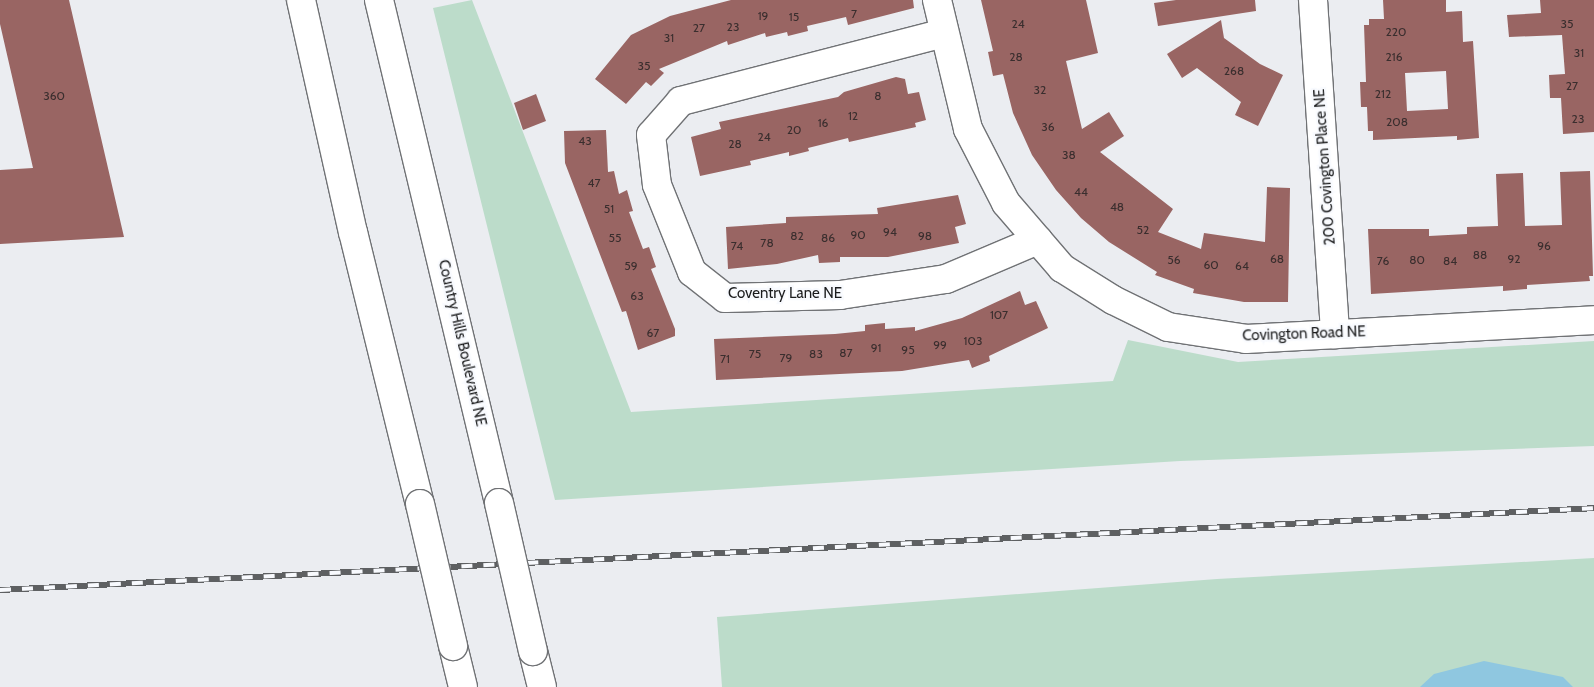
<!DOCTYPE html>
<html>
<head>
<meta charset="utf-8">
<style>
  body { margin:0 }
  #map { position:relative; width:1594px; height:687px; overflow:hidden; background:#ebedf1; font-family:Cabin,sans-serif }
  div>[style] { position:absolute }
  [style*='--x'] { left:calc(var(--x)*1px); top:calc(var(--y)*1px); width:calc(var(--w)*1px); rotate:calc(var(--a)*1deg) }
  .green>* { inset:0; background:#bcdcca }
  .water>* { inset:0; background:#8fc7e0 }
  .building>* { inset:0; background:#996563 }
  .roads { filter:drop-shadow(1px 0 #707275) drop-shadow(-1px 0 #707275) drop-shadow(0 1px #707275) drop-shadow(0 -1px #707275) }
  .minor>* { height:28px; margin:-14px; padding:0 14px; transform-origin:14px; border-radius:14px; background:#fff }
  .major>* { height:28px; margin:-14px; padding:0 14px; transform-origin:14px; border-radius:14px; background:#fff }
  .rail>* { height:5.5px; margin-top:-2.75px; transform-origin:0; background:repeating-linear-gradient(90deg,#f8fafe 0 11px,#5e6062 0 22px); box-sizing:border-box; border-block:1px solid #5e6062 }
  .bridges { filter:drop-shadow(1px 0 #707275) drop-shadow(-1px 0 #707275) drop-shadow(0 1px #707275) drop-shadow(0 -1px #707275) }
  .major-bridge>* { height:28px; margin:-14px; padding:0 14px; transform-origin:14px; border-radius:14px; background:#fff }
  span { translate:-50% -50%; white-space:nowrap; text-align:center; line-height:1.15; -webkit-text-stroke:4.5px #f8fafe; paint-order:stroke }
  .number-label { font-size:12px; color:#3a2e2e }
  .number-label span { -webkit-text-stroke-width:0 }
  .street-label { font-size:15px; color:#1b1c1d }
</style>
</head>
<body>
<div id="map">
  <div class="green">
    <div style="clip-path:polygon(472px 0,631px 412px,1113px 381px,1128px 340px,1238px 362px,1594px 341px,1594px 446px,1180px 461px,555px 500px,433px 8px)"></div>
    <div style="clip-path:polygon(1594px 558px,1594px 687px,722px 687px,717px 617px,1217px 579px)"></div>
  </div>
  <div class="water">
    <div style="clip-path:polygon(1484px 661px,1563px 677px,1573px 687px,1420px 687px,1434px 674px)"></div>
  </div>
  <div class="building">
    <div style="clip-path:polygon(0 0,69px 0,124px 237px,0 244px,0 170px,33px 168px,0 24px)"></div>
    <div style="clip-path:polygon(731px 0,913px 0,914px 8px,848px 25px,846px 17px,807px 26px,808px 31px,788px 36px,787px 32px,766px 37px,765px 33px,728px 45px,727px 41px,659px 69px,664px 73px,651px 86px,646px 82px,626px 104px,595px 79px,631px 35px,670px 16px)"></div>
    <div style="clip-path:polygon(981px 0,1086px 0,1098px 53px,1066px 61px,1082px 129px,1109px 112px,1124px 136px,1100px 152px,1173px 209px,1158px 232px,1201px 249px,1204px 233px,1265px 242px,1267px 187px,1290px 188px,1288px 302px,1244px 302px,1193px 293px,1194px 289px,1155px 275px,1157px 272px,1109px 242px,1081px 218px,1056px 190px,1032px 155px,1013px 113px,1003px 74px,993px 76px,988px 52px,993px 51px)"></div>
    <div style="clip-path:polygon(1176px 0,1255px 0,1256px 11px,1158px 26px,1154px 3px)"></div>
    <div style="clip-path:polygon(evenodd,1383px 0,1446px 0,1446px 12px,1462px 11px,1463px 42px,1473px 41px,1479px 138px,1457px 140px,1457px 136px,1373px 140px,1373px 131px,1368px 131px,1367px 107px,1361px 107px,1360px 82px,1366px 82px,1364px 25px,1369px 25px,1369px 19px,1384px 19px,1383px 0,1446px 71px,1448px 109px,1407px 111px,1405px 73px,1446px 71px)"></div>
    <div style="clip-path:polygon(1540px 0,1594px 0,1594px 132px,1563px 134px,1561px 98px,1550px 98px,1549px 75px,1565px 74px,1562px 35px,1509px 37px,1507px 15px,1541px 13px)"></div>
    <div style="clip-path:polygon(1221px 20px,1224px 38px,1260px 64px,1283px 75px,1258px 126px,1235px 115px,1241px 102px,1197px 68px,1182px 78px,1167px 54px)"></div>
    <div style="clip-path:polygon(896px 77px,905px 79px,908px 94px,919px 92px,926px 120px,915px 123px,916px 127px,849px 142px,848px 138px,808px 148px,809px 151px,789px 156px,789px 152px,750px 161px,751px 165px,700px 176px,691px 137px,721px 129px,719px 122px,838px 97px,844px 92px)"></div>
    <div style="clip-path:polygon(536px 94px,546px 121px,523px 130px,514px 103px)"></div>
    <div style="clip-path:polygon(606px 130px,608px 172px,614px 171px,619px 194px,627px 190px,633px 211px,629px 212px,643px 249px,649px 247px,656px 267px,651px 269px,675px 329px,675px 336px,638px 350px,626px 311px,622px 312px,565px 163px,564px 131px)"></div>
    <div style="clip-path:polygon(1590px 171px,1593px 276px,1589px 276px,1590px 281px,1527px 285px,1527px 289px,1503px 291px,1503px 286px,1371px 294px,1368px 229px,1429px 229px,1429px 236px,1467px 234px,1467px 227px,1498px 226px,1496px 174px,1523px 173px,1525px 226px,1562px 225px,1560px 172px)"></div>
    <div style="clip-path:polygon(958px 195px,966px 224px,955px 227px,959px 243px,888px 257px,840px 257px,840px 262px,819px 263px,818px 255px,777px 264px,728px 269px,726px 227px,786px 223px,786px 217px,878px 214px,877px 208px)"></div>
    <div style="clip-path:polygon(1020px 291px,1025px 305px,1036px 301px,1048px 328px,989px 356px,990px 361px,972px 368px,969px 360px,902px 371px,716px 380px,714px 339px,835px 334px,865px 331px,865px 325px,885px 323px,885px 329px,915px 327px,915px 331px,962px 318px)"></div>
  </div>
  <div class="roads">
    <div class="minor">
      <div style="--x:937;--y:0;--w:133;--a:76.5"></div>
      <div style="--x:968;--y:129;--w:83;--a:62.8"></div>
      <div style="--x:1006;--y:203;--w:86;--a:49.3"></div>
      <div style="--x:1062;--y:268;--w:60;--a:32.1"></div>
      <div style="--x:1113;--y:300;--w:61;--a:26.1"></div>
      <div style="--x:1168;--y:327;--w:79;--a:8.7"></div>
      <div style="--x:1246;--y:339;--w:349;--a:-3.1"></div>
      <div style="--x:1313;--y:0;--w:335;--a:86.2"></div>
      <div style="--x:944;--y:33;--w:272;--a:165.5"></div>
      <div style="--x:681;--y:101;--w:45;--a:131.4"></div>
      <div style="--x:651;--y:135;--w:50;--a:83.2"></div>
      <div style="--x:657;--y:185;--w:94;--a:68.1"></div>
      <div style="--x:692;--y:272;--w:42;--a:38.2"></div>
      <div style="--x:725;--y:298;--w:115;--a:-1.5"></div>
      <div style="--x:840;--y:295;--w:107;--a:-8.6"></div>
      <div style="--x:946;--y:279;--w:100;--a:-23"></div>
    </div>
    <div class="major">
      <div style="--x:301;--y:0;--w:238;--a:77.4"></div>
      <div style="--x:353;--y:232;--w:280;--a:76.2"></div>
      <div style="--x:379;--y:0;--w:517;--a:76.58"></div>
      <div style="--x:453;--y:646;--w:42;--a:76.3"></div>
      <div style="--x:533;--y:651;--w:37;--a:76"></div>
    </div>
  </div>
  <div class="rail">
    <div style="--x:0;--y:590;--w:1596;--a:-2.94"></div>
  </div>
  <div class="bridges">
    <div class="major-bridge">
      <div style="--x:499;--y:503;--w:152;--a:77.1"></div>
      <div style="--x:420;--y:504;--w:146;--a:76.9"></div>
    </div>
  </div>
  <div class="number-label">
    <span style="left:854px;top:14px">7</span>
    <span style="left:763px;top:16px">19</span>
    <span style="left:794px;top:17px">15</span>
    <span style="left:1018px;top:24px">24</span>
    <span style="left:1567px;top:24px">35</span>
    <span style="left:733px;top:27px">23</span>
    <span style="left:699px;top:28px">27</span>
    <span style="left:1396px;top:32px">220</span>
    <span style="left:669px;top:38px">31</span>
    <span style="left:1579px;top:53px">31</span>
    <span style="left:1016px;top:57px">28</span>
    <span style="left:1394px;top:57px">216</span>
    <span style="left:644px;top:66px">35</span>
    <span style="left:1234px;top:71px">268</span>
    <span style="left:1572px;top:86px">27</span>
    <span style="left:1040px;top:90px">32</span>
    <span style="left:1383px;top:94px">212</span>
    <span style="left:54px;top:96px">360</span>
    <span style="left:878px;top:96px">8</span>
    <span style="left:853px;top:116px">12</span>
    <span style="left:1578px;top:119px">23</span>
    <span style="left:1397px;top:122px">208</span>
    <span style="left:823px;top:123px">16</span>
    <span style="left:1048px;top:127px">36</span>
    <span style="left:794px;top:130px">20</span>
    <span style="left:764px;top:137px">24</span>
    <span style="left:585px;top:141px">43</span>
    <span style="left:735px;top:144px">28</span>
    <span style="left:1069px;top:155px">38</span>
    <span style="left:594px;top:183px">47</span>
    <span style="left:1081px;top:192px">44</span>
    <span style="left:1117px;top:207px">48</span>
    <span style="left:609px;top:209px">51</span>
    <span style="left:1143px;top:230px">52</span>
    <span style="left:890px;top:232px">94</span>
    <span style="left:858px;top:235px">90</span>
    <span style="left:797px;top:236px">82</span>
    <span style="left:925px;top:236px">98</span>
    <span style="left:615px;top:238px">55</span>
    <span style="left:828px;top:238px">86</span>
    <span style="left:767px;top:243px">78</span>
    <span style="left:737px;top:246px">74</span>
    <span style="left:1544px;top:246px">96</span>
    <span style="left:1480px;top:255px">88</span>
    <span style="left:1277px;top:259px">68</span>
    <span style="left:1514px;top:259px">92</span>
    <span style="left:1174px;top:260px">56</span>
    <span style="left:1417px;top:260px">80</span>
    <span style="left:1383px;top:261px">76</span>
    <span style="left:1450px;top:261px">84</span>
    <span style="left:1211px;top:265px">60</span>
    <span style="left:631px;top:266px">59</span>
    <span style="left:1242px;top:266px">64</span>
    <span style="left:637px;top:296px">63</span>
    <span style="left:999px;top:315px">107</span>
    <span style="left:653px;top:333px">67</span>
    <span style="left:973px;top:341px">103</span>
    <span style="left:940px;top:345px">99</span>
    <span style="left:876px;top:348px">91</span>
    <span style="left:908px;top:350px">95</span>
    <span style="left:846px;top:353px">87</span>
    <span style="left:755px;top:354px">75</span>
    <span style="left:816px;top:354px">83</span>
    <span style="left:786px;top:358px">79</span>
    <span style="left:725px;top:359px">71</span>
  </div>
  <div class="street-label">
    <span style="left:1325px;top:167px;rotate:-94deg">200 Covington Place NE</span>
    <span style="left:785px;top:294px">Coventry Lane NE</span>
    <span style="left:1304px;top:334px;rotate:-2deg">Covington Road NE</span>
    <span style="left:462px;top:343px;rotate:77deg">Country Hills Boulevard NE</span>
  </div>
</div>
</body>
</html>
